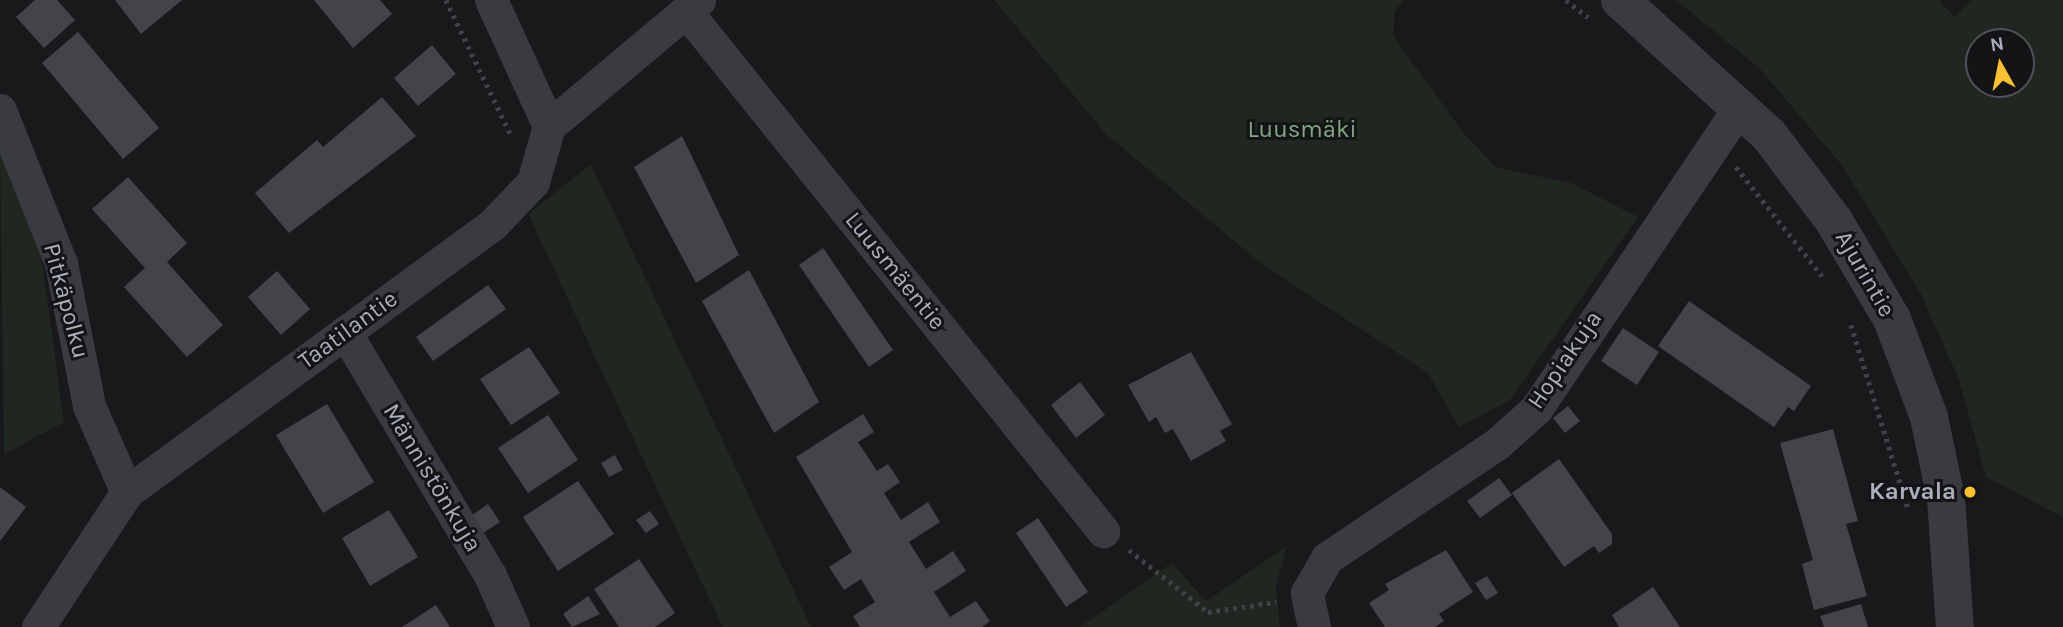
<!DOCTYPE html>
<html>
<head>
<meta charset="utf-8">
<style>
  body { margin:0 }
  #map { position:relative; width:2063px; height:627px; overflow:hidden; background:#19191c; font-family:Karla,sans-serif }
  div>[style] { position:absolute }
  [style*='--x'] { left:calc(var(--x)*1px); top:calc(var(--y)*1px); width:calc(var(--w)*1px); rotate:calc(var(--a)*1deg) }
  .green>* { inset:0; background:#1f2720 }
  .building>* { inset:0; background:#434449 }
  .path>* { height:4.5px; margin-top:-2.25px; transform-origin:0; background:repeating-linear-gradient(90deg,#404248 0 3.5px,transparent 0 8.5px) }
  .minor>* { height:33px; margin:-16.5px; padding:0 16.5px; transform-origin:16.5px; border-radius:16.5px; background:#3a3b41 }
  .tertiary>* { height:38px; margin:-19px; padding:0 19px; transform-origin:19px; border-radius:19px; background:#3a3b41 }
  .dots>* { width:19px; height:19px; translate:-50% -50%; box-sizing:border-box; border:4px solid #141417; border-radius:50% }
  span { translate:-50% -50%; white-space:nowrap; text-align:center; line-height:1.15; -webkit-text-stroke:6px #141417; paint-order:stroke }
  .park-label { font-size:24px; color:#81a785 }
  .street-label { font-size:24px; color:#abafbc }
  .poi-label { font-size:24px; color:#abafbc; font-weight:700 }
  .right { translate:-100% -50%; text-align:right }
  .north { position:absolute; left:1965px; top:28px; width:70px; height:70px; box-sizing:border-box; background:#141417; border:2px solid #505259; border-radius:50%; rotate:351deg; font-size:19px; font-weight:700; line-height:28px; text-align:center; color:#abafbc }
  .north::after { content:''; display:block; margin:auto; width:24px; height:32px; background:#fac033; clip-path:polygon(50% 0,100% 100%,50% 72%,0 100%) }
</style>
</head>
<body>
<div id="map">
  <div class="green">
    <div style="clip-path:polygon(994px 0,1404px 0,1395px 11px,1393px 36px,1465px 135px,1496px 167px,1571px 183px,1638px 217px,1510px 400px,1459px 427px,1428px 373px,1262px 264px,1106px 134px)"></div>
    <div style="clip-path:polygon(evenodd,1676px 0,1939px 0,1954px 17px,1972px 0,2063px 0,2063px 517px,1986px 477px,1959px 380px,1921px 294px,1841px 164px,1759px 68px,1676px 0,1979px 42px,2021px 42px,2021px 84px,1979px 84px,1979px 42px)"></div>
    <div style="clip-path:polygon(0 148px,40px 247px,64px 422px,4px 454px)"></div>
    <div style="clip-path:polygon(591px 164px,740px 477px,811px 627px,723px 627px,674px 525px,528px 214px)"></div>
    <div style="clip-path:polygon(1286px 547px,1276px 587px,1280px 627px,1080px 627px,1172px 563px,1206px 601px)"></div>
  </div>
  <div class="building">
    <div style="clip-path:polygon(35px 0,57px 0,75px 20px,44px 48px,16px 17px)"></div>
    <div style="clip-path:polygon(115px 0,182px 0,141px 34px)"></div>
    <div style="clip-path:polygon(314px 0,380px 0,392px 14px,353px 48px)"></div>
    <div style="clip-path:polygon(78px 32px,159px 128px,123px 159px,42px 63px)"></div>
    <div style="clip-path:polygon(432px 45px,456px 74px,418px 106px,394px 78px)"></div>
    <div style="clip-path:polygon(382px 97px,416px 136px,289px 233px,255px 193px,317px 140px,323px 147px)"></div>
    <div style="clip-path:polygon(682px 136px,739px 255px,696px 283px,634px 167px)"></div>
    <div style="clip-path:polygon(128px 177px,187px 243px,167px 262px,223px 325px,187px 357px,124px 287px,145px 268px,92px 209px)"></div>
    <div style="clip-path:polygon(823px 248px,893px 350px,869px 367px,799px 265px)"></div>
    <div style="clip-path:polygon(749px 270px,819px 402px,774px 433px,702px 301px)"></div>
    <div style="clip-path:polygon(277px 271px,310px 309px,281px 335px,248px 297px)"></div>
    <div style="clip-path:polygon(488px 285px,506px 309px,433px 361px,416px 337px)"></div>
    <div style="clip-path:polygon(1689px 301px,1811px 386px,1794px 411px,1788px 407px,1774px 427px,1658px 346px)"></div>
    <div style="clip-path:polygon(1623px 328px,1659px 352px,1637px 385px,1601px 361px)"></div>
    <div style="clip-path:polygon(529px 347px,560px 393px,511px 425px,480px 379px)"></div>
    <div style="clip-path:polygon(1191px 352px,1232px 424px,1220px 431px,1226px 441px,1191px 461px,1173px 429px,1165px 433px,1156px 417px,1149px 422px,1128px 385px)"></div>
    <div style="clip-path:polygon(1080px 382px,1105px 415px,1076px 438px,1051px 405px)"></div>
    <div style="clip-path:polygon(327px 404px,374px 482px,323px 513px,276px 435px)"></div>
    <div style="clip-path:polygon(1568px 406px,1580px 421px,1565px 433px,1553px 418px)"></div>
    <div style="clip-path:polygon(863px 414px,874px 432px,858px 442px,877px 471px,888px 464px,900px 482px,884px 493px,901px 520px,928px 502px,940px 522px,909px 542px,926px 569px,953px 551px,966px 571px,934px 592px,950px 617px,976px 601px,990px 621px,982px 627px,860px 627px,853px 616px,875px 602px,861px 579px,844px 590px,829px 567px,852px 552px,796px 457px)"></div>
    <div style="clip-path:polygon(548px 415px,578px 460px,528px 493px,498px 448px)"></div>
    <div style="clip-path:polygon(1833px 429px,1858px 521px,1846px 524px,1867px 596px,1814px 610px,1802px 564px,1813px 560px,1780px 443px)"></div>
    <div style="clip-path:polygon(615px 455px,623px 470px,609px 477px,601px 463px)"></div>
    <div style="clip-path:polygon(1559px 459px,1612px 534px,1612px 544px,1599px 553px,1594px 546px,1564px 567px,1512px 493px)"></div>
    <div style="clip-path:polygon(1499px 478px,1512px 495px,1480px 518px,1467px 501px)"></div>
    <div style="clip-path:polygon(578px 481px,614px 534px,558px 571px,523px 517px)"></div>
    <div style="clip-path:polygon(0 487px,26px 507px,0 541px)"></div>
    <div style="clip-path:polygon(488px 504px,500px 522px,483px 533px,471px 516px)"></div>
    <div style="clip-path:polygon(389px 510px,418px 557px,370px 586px,342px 538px)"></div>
    <div style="clip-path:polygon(650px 511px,659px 524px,646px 533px,636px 520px)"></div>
    <div style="clip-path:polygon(1038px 518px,1088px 592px,1066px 607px,1016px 533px)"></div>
    <div style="clip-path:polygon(1446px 550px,1473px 592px,1439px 614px,1444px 621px,1435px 627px,1385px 627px,1369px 603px,1389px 590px,1385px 584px)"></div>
    <div style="clip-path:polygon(639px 559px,675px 613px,655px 627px,619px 627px,594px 589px)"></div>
    <div style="clip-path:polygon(1487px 576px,1498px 593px,1486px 600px,1475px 583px)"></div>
    <div style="clip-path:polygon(1653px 587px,1680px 627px,1619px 627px,1612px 615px)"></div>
    <div style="clip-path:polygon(588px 596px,600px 614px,572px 627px,563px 614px)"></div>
    <div style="clip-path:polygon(1861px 604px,1868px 627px,1824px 627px,1820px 616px)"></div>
    <div style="clip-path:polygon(436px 605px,450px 627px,402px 627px)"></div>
  </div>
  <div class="path">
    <div style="--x:446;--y:0;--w:152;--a:64.3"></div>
    <div style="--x:1566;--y:0;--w:28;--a:38"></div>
    <div style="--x:1736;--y:167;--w:139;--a:51.7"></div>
    <div style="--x:1851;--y:325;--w:195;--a:72.7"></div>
    <div style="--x:1129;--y:550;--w:100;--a:38.1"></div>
    <div style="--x:1208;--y:612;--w:69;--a:-8.4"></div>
  </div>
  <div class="minor">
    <div style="--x:686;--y:11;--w:667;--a:51.27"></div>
    <div style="--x:0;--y:110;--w:165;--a:68.3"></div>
    <div style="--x:61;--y:263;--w:146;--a:78.9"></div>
    <div style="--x:89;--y:406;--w:94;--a:66.2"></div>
    <div style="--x:549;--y:126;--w:196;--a:-40"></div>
    <div style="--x:345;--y:332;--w:283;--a:59.2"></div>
    <div style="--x:490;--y:575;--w:57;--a:66.1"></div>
    <div style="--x:38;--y:627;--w:162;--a:-56.6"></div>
    <div style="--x:127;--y:492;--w:452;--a:-36.2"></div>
    <div style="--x:492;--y:225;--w:59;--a:-46.4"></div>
    <div style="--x:533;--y:182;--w:58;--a:-74.1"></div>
    <div style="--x:549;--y:126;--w:139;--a:-114.7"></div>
    <div style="--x:1314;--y:627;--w:35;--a:-102"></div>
    <div style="--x:1307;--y:593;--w:40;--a:-60.3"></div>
    <div style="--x:1327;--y:558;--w:206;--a:-33.9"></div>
    <div style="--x:1498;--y:443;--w:51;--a:-41.8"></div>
    <div style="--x:1536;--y:409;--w:363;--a:-56"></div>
  </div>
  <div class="tertiary">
    <div style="--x:1620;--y:0;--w:201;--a:42.2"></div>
    <div style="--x:1769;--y:135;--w:108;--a:52.9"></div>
    <div style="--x:1834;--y:221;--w:114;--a:59.4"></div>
    <div style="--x:1892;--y:319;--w:105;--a:69.3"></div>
    <div style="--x:1929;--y:417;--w:84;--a:78.3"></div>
    <div style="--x:1946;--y:499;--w:128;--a:86"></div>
  </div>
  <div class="dots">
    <div style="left:1970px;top:492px;background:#fac033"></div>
  </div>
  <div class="park-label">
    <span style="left:1302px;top:130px">Luusmäki</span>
  </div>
  <div class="street-label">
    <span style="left:895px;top:271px;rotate:51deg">Luusmäentie</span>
    <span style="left:1865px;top:274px;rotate:60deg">Ajurintie</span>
    <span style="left:66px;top:301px;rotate:75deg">Pitkäpolku</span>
    <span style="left:348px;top:330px;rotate:-36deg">Taatilantie</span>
    <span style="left:1565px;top:360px;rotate:-56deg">Hopiakuja</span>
    <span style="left:432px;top:478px;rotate:59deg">Männistönkuja</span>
  </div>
  <div class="poi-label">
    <span class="right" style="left:1956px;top:492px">Karvala</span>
  </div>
  <div class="north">N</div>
</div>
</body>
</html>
